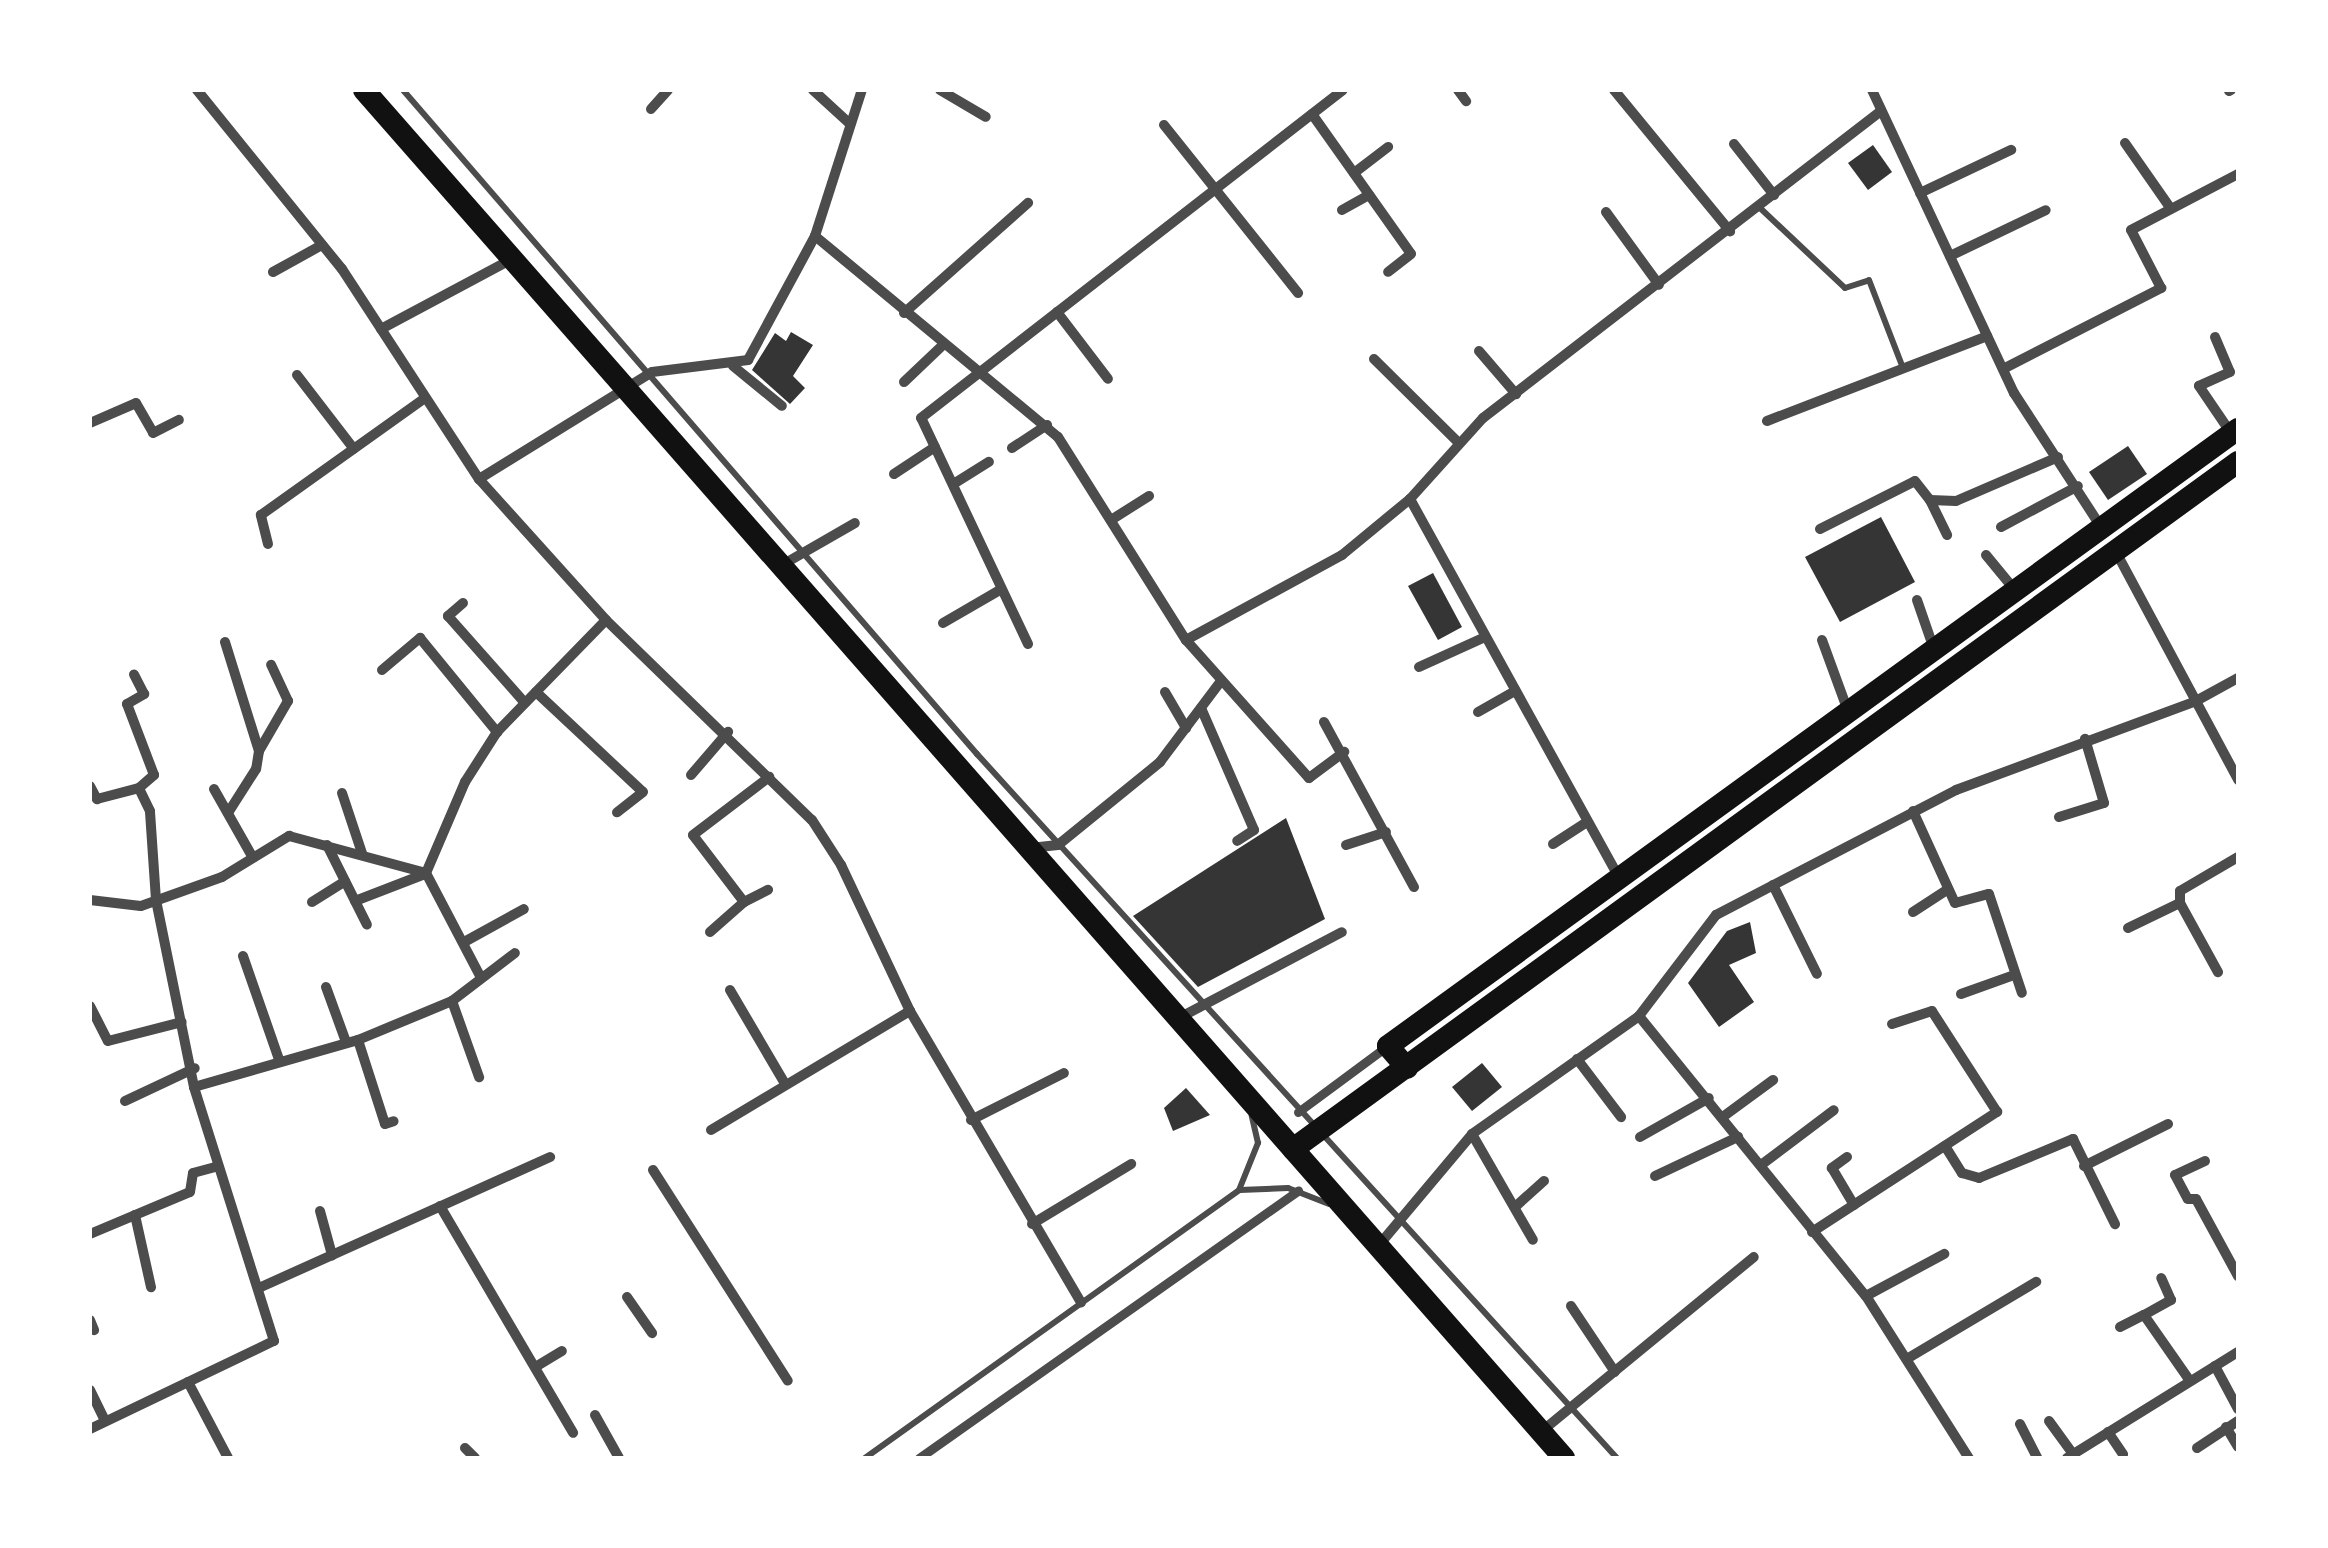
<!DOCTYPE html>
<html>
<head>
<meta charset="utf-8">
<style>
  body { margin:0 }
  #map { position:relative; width:2328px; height:1548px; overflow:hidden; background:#fff; font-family:"Golos Text",sans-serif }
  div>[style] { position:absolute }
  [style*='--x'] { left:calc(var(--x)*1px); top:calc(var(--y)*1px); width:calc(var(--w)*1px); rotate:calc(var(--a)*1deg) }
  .building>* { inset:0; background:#353535 }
  .service>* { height:6px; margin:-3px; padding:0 3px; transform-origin:3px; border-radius:3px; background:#4c4c4c }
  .pedestrian>* { height:9px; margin:-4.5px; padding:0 4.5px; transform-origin:4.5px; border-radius:4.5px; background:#4c4c4c }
  .minor>* { height:10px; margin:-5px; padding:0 5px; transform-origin:5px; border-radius:5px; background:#4c4c4c }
  .primary>* { height:22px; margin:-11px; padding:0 11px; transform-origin:11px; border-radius:11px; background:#111 }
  span { translate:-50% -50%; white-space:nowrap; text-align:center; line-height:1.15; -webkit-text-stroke:10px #fff; paint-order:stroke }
  .frame { position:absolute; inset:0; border:92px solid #fff; pointer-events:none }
</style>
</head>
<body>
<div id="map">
  <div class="building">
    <div style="clip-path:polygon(1873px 145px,1892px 172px,1868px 190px,1848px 163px)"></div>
    <div style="clip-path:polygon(791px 332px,813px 345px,793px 376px,805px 388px,790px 404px,752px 370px,775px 333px,786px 341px)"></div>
    <div style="clip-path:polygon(2128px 446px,2147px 474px,2108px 500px,2089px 472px)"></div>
    <div style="clip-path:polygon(1881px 517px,1915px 582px,1840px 622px,1805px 557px)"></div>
    <div style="clip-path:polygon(1433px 573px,1462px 627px,1438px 640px,1408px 586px)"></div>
    <div style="clip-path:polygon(1286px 818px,1325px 919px,1198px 987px,1133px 916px)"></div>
    <div style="clip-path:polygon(1750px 922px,1756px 953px,1729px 965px,1754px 1002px,1719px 1027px,1688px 983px,1727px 931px)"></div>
    <div style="clip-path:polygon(1482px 1063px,1502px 1087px,1472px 1111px,1452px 1087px)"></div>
    <div style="clip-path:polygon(1186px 1088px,1210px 1115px,1173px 1131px,1164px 1108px)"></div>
  </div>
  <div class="service">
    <div style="--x:403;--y:90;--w:878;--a:49.16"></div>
    <div style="--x:977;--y:754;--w:951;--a:47.73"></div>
    <div style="--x:1759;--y:207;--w:118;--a:43.3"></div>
    <div style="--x:1845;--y:288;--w:25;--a:-18"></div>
    <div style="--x:1869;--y:280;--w:94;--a:68.9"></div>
    <div style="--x:1240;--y:1190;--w:48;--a:-2.4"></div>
    <div style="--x:1288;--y:1188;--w:44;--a:21.3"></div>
    <div style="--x:865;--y:1458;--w:460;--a:-35.6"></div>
    <div style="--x:1239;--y:1190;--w:51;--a:-68"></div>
    <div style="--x:1258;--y:1143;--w:28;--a:-103"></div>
  </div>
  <div class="pedestrian">
    <div style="--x:1298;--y:1112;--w:109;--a:-36.5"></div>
    <div style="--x:919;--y:1458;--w:464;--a:-35.2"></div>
  </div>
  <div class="minor">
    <div style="--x:197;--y:90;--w:230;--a:51"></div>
    <div style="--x:342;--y:269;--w:251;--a:56.9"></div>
    <div style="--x:479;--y:479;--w:190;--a:48"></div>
    <div style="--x:606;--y:620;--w:287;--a:44.2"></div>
    <div style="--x:812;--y:820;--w:54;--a:57.2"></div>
    <div style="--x:841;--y:865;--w:161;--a:64.7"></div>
    <div style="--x:910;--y:1011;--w:338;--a:59.6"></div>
    <div style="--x:813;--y:90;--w:49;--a:42.5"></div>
    <div style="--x:940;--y:90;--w:53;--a:30.4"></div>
    <div style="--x:1458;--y:90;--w:14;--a:54"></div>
    <div style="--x:1614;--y:90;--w:183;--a:50.6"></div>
    <div style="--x:1872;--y:90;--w:335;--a:64.9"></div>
    <div style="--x:2014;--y:393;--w:160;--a:57"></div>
    <div style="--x:2229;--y:91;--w:2;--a:-27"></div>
    <div style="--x:651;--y:109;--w:25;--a:-48"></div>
    <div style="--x:1312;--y:114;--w:171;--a:54.7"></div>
    <div style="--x:1411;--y:254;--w:29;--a:142"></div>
    <div style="--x:1164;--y:125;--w:215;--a:51.4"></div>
    <div style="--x:2125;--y:143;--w:80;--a:55.1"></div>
    <div style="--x:1734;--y:144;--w:65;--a:51.9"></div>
    <div style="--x:1354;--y:173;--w:43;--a:-37.4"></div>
    <div style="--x:1920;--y:193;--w:101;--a:-25.3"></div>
    <div style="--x:1342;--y:210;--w:31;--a:-29"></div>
    <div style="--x:1606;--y:212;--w:90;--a:54"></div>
    <div style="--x:815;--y:236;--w:315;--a:39.6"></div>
    <div style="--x:1058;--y:437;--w:240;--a:57.8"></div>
    <div style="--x:1186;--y:640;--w:185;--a:48.3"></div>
    <div style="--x:1309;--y:778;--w:44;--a:-36.6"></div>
    <div style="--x:1950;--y:256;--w:106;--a:-25.6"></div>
    <div style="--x:273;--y:272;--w:56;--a:-28.9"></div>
    <div style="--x:1057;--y:312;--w:84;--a:52.7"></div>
    <div style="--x:904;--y:313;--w:166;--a:-41.6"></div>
    <div style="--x:381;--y:329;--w:146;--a:-28.1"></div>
    <div style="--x:2215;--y:337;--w:38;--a:67"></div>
    <div style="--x:2230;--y:372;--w:34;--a:156"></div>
    <div style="--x:2199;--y:386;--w:57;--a:55.8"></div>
    <div style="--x:1479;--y:351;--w:57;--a:49.3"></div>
    <div style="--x:1374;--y:359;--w:118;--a:44.7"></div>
    <div style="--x:733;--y:366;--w:63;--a:39.2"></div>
    <div style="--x:2003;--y:369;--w:178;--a:-27.1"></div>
    <div style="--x:2161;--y:288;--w:65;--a:-117.3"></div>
    <div style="--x:2131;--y:230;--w:121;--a:-27.6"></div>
    <div style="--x:297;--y:375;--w:93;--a:52.4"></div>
    <div style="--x:904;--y:382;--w:52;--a:-43.5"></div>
    <div style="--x:1767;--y:421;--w:236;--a:-21.1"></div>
    <div style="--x:90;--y:423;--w:50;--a:-23.5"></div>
    <div style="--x:136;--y:403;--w:34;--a:60"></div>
    <div style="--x:153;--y:433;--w:29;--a:-27"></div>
    <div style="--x:1012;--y:448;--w:42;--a:-33.3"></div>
    <div style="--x:894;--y:474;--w:49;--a:-33.4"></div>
    <div style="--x:479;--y:479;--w:203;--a:-31.7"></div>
    <div style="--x:652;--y:372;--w:97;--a:-7.1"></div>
    <div style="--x:748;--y:360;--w:141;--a:-61.6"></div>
    <div style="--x:815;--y:236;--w:153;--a:-72.2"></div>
    <div style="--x:955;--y:483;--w:40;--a:-32"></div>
    <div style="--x:1410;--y:499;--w:434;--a:61.1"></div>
    <div style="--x:1930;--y:500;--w:39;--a:64"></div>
    <div style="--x:1111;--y:520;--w:45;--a:-32.3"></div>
    <div style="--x:2001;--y:527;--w:87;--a:-28"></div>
    <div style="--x:1820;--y:529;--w:106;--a:-26.8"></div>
    <div style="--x:1915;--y:481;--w:24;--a:52"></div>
    <div style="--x:1930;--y:500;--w:26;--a:2"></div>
    <div style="--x:1956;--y:501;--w:111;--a:-23.3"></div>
    <div style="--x:268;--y:544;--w:30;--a:-104"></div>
    <div style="--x:261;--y:515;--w:198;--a:-35.5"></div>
    <div style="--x:2116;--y:552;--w:259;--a:61.8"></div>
    <div style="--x:1986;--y:555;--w:44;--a:50.5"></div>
    <div style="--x:782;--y:565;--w:84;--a:-29.9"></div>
    <div style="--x:1917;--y:600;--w:52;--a:70.9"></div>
    <div style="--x:463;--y:603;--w:20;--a:139"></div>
    <div style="--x:448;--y:616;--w:116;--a:48.5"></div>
    <div style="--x:943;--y:623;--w:66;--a:-30.1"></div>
    <div style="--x:1186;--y:640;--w:178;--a:-28.6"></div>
    <div style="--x:1342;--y:555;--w:88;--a:-39.5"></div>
    <div style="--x:1410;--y:499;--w:109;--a:-48"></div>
    <div style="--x:1483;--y:418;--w:503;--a:-37.65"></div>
    <div style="--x:1822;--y:640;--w:76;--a:69.9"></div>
    <div style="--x:225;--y:642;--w:114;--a:72.7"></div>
    <div style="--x:259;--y:751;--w:18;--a:99"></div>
    <div style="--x:256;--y:769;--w:52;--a:122.5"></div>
    <div style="--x:1028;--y:644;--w:250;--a:-115.3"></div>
    <div style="--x:921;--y:418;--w:534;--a:-37.86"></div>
    <div style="--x:1419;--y:667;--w:72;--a:-24.4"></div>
    <div style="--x:382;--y:670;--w:50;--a:-40.1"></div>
    <div style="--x:420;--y:638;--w:122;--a:50.7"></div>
    <div style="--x:536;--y:692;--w:146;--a:43.1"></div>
    <div style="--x:643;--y:792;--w:33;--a:142"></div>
    <div style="--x:1165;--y:692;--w:42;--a:59.7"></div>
    <div style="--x:1201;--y:708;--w:133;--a:66.5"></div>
    <div style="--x:1254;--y:830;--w:20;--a:147"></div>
    <div style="--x:1478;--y:712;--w:43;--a:-29.6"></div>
    <div style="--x:1324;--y:722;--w:188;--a:61.4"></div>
    <div style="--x:259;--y:751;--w:58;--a:-59.9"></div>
    <div style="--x:288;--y:701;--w:40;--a:-115"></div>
    <div style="--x:691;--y:775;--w:57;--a:-49.3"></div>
    <div style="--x:90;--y:786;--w:15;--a:62"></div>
    <div style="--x:97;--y:799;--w:43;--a:-14.7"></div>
    <div style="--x:139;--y:788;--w:20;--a:-41"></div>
    <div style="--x:154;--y:775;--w:76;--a:-110.8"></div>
    <div style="--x:127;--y:704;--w:20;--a:-30"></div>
    <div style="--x:144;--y:694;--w:22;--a:-117"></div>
    <div style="--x:214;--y:789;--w:79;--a:60.5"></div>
    <div style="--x:342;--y:793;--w:63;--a:71.6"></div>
    <div style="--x:1913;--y:811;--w:101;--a:65.5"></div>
    <div style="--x:1955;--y:903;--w:35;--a:-15"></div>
    <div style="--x:1989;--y:894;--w:104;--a:71.6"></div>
    <div style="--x:2059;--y:817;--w:47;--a:-17.3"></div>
    <div style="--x:2104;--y:803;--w:67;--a:-106.5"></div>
    <div style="--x:1553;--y:844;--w:40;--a:-32.9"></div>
    <div style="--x:327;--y:845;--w:89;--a:63.4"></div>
    <div style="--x:1346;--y:845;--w:42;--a:-18"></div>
    <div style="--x:1030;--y:848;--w:28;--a:-6"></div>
    <div style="--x:1058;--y:845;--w:132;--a:-39.1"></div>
    <div style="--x:1160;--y:762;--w:101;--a:-53"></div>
    <div style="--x:426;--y:873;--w:99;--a:-66.8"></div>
    <div style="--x:465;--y:782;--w:59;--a:-57.4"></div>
    <div style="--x:497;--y:732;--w:156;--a:-45.8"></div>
    <div style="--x:426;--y:873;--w:116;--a:62.3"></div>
    <div style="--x:1773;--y:885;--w:99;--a:63.7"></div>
    <div style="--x:90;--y:900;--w:51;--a:6.7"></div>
    <div style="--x:141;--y:906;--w:86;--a:-19.7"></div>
    <div style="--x:222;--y:877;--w:79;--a:-31.5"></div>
    <div style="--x:289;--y:836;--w:142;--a:15.1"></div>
    <div style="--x:355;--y:901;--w:75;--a:-21.1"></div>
    <div style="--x:312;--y:902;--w:39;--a:-32"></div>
    <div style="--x:744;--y:902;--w:27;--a:-27"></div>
    <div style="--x:2180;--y:903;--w:79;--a:61.2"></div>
    <div style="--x:1913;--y:912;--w:38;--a:-33"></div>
    <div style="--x:2128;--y:928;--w:58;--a:-25.7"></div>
    <div style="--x:2180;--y:903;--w:12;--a:-90"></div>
    <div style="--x:2180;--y:891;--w:67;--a:-30.4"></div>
    <div style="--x:710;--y:932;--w:45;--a:-41.4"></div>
    <div style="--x:744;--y:902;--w:84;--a:-127.3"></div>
    <div style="--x:693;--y:835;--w:96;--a:-37.3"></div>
    <div style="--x:466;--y:941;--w:66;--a:-28.9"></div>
    <div style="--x:243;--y:956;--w:112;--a:70.8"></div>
    <div style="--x:326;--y:987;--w:59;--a:70"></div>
    <div style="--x:730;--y:990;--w:107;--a:59.6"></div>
    <div style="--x:1961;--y:994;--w:56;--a:-19.7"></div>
    <div style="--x:452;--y:1001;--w:81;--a:70.4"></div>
    <div style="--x:90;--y:1006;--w:39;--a:63"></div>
    <div style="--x:108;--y:1041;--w:76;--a:-14.4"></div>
    <div style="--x:1639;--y:1016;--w:360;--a:51"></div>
    <div style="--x:1866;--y:1296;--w:192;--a:57.6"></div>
    <div style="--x:1179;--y:1018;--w:184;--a:-27.8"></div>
    <div style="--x:358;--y:1040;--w:88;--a:72.2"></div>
    <div style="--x:385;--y:1124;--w:9;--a:-18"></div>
    <div style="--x:1577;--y:1059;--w:73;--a:52.8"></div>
    <div style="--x:194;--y:1087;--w:171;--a:-16"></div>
    <div style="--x:358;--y:1040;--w:102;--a:-22.5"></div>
    <div style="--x:452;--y:1001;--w:79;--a:-37.3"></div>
    <div style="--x:125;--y:1101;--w:77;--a:-25.2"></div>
    <div style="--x:1724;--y:1116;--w:61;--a:-36.3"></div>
    <div style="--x:971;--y:1120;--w:104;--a:-26.8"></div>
    <div style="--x:711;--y:1130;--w:232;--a:-30.9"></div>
    <div style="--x:1472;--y:1134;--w:122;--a:60.1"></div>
    <div style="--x:1640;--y:1137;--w:79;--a:-29.5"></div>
    <div style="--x:1945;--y:1146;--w:32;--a:58"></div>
    <div style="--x:1962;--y:1173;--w:18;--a:16"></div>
    <div style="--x:1979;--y:1178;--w:102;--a:-22.5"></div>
    <div style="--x:2073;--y:1139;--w:95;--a:63.7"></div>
    <div style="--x:1847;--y:1157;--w:19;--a:144"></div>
    <div style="--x:1832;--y:1168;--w:43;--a:59.3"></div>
    <div style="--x:2205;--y:1161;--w:33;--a:155"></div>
    <div style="--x:2175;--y:1175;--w:27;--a:62"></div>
    <div style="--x:2188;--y:1199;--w:8;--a:0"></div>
    <div style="--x:2196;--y:1199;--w:88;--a:61.4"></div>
    <div style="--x:1761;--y:1165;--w:91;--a:-37"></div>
    <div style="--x:2084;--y:1166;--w:94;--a:-26.6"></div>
    <div style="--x:653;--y:1170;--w:250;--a:57.4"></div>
    <div style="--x:1655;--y:1176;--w:92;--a:-25.2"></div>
    <div style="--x:440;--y:1206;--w:263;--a:59.6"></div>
    <div style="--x:1515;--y:1207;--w:39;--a:-42"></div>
    <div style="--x:320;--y:1211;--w:46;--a:74.7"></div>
    <div style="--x:135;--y:1215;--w:74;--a:77.5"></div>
    <div style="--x:1032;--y:1224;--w:116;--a:-31.2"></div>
    <div style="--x:1812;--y:1232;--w:221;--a:-33"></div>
    <div style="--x:1997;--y:1112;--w:120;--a:-122.8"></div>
    <div style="--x:1932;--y:1011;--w:42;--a:162"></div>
    <div style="--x:90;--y:1234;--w:108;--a:-22.8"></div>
    <div style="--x:190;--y:1192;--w:19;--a:-81"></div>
    <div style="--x:193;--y:1173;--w:24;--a:-15"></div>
    <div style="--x:1379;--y:1245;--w:145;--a:-50"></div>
    <div style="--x:1472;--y:1134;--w:204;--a:-35.2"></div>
    <div style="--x:1639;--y:1016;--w:127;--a:-52.7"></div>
    <div style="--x:1716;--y:915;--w:271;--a:-27.5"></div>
    <div style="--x:1956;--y:790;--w:256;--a:-20.3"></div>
    <div style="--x:2196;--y:701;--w:48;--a:-28.7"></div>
    <div style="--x:261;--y:1287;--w:317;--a:-24.2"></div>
    <div style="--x:1866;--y:1296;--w:89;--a:-28.3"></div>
    <div style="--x:627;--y:1297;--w:44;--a:55.2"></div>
    <div style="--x:1571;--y:1306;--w:79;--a:56.3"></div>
    <div style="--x:2144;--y:1315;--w:31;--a:-29"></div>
    <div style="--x:2171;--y:1300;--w:24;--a:-114"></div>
    <div style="--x:90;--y:1320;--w:11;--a:68"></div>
    <div style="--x:2120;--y:1327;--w:27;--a:-27"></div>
    <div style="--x:2144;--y:1315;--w:80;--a:55.1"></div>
    <div style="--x:1910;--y:1357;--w:147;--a:-30.8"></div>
    <div style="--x:537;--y:1366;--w:29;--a:-31"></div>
    <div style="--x:2215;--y:1366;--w:49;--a:61.9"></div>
    <div style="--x:188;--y:1382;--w:86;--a:62.2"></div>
    <div style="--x:90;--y:1390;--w:34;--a:64"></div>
    <div style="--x:595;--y:1415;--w:49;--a:60.8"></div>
    <div style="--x:2049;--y:1421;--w:41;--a:54"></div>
    <div style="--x:2020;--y:1424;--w:38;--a:63"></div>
    <div style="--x:2226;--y:1427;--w:23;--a:59"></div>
    <div style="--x:90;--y:1429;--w:204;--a:-25.6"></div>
    <div style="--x:274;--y:1341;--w:266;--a:-107.5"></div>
    <div style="--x:194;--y:1087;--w:191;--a:-101.5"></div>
    <div style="--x:156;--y:900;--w:89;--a:-93.9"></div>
    <div style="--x:150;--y:811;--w:25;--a:-116"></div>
    <div style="--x:1542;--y:1431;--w:274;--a:-39.4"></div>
    <div style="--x:2108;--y:1432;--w:27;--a:56"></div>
    <div style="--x:465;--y:1448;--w:14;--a:45"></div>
    <div style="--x:2197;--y:1448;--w:49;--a:-33.4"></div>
    <div style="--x:2067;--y:1458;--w:201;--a:-31.8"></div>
  </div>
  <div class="primary">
    <div style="--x:364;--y:90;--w:1820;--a:48.74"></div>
    <div style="--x:1407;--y:1068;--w:29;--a:-131"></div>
    <div style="--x:1388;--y:1046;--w:1050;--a:-35.98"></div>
    <div style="--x:1293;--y:1149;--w:1168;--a:-36.02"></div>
  </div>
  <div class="frame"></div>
</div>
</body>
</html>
